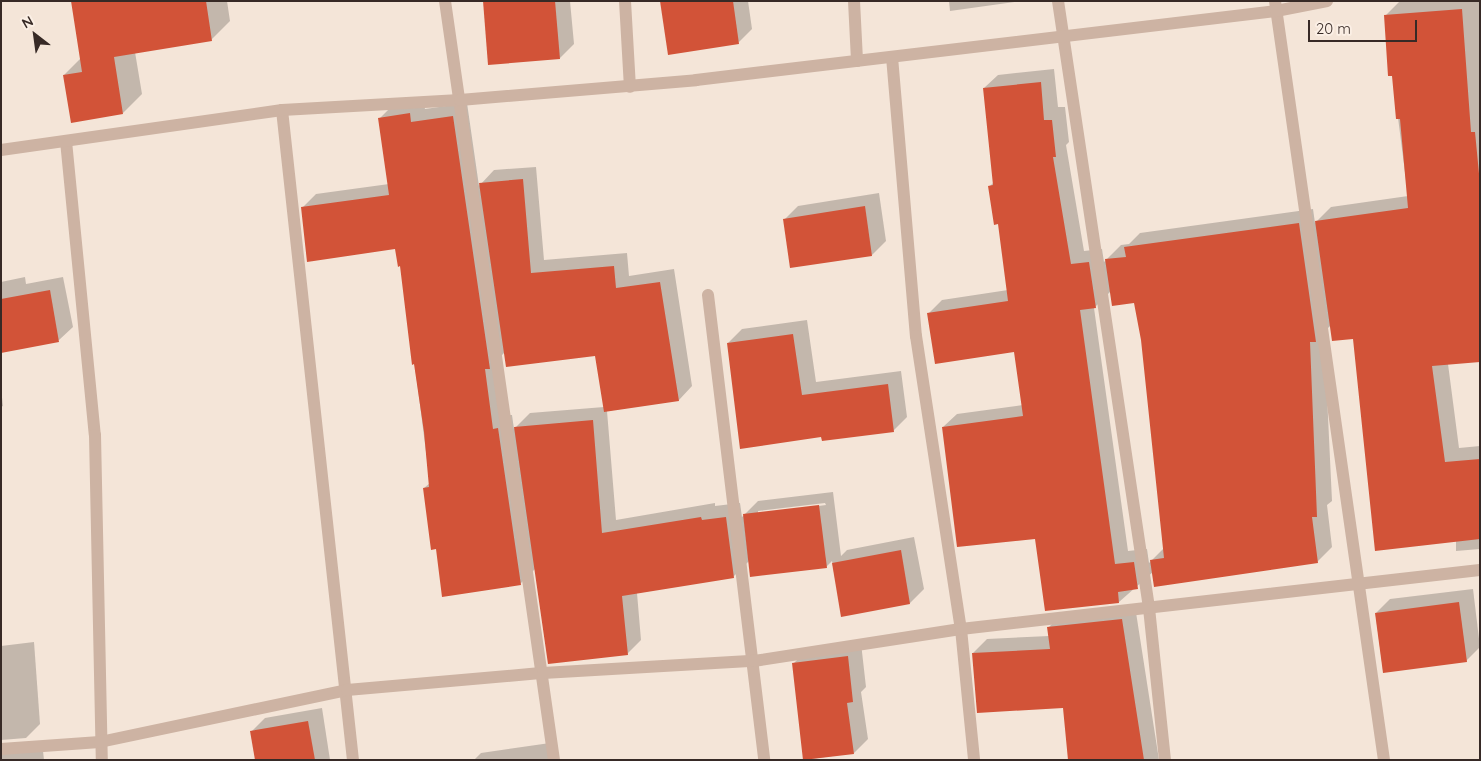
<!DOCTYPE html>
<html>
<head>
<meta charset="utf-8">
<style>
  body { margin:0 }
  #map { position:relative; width:1481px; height:761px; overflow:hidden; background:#f4e5d8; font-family:Quicksand,sans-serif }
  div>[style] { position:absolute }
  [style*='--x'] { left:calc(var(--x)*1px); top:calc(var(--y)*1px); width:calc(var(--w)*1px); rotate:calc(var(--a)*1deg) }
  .shadow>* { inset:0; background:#0003 }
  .building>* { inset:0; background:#d25338 }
  .minor>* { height:12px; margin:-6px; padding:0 6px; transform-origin:6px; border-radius:6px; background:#cdb3a3 }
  span { translate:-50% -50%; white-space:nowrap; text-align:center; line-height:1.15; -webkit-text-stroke:4px #fbefe5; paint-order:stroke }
  .frame { position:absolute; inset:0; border:2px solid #372a26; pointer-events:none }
  .north { position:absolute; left:10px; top:10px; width:50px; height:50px; -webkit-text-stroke:4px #fbefe5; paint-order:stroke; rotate:330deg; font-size:14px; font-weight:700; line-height:20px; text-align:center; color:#372a26 }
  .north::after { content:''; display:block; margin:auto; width:18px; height:22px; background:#372a26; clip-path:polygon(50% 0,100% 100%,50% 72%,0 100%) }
  .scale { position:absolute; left:1308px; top:20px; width:109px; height:22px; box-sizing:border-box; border:2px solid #372a26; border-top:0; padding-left:6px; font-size:15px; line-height:18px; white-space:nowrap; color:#372a26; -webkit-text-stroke:4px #fbefe5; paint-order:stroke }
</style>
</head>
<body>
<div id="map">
  <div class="shadow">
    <div style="clip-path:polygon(72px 1px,227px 1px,230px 21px,211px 40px,135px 52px,142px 94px,123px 113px,64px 75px,81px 58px)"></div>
    <div style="clip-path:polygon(484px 1px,570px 1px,574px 44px,560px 58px)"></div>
    <div style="clip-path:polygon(662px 1px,748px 1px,752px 29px,739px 42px)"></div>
    <div style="clip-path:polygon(949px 1px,1022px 1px,950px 11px)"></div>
    <div style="clip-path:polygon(evenodd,1400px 1px,1480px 1px,1480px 360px,1448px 364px,1459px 448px,1480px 446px,1480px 549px,1456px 551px,1456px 541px,1354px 338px,1331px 325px,1324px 332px,1332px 501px,1327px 505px,1332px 547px,1317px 562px,1153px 572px,1119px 602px,943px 427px,957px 414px,1023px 405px,1015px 351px,929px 313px,942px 300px,1008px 290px,999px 222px,989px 187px,994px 182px,984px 88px,998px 75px,1054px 69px,1058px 107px,1065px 107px,1069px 142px,1066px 145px,1084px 251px,1102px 249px,1104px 262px,1121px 245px,1129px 244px,1140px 233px,1313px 209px,1315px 223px,1331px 207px,1408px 196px,1385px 16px,1400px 1px,1111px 291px,1135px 302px,1142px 340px,1164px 548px,1149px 563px,1147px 549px,1128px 551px,1094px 308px,1111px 291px)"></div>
    <div style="clip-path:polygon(evenodd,423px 100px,425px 109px,467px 103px,479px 186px,494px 170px,536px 167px,544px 260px,627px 253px,629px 276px,674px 269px,692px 386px,679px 400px,607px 411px,616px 520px,715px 503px,715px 506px,740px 503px,742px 517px,758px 501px,833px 492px,841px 556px,847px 550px,914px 537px,924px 589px,910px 603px,842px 615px,832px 561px,826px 567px,749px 561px,733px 577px,637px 593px,641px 640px,627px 654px,536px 568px,520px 584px,437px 548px,424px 488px,430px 483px,402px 265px,396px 248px,302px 208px,316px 194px,389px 184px,379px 119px,393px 105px,423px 100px,505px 352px,596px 355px,604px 407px,530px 413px,514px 429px,512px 415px,506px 415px,499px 358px,505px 352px,423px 100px,825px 503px,826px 505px,758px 514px,758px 511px,825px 503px)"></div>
    <div style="clip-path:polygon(879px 193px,886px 241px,872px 255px,784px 220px,798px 206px)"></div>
    <div style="clip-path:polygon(25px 277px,26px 284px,63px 277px,73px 327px,59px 340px,1px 351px,1px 282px)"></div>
    <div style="clip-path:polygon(807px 320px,816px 382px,901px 371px,907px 417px,893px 431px,822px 435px,728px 343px,742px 329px)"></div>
    <div style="clip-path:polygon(1px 389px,3px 406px,1px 407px)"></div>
    <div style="clip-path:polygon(1473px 589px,1480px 647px,1466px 661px,1376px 613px,1390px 599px)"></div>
    <div style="clip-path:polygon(1135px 606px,1159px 760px,1070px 760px,1064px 707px,973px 653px,987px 639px,1049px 636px,1048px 628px,1062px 614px)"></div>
    <div style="clip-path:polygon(34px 642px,40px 724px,26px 738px,1px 740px,1px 646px)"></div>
    <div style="clip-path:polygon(861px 643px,866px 687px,861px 692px,868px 739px,854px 753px,804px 760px,793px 664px,807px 650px)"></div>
    <div style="clip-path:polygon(322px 708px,330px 760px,256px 760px,251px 732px,265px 718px)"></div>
    <div style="clip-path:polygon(42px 742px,44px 760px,1px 760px,1px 751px)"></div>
    <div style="clip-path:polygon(550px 743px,553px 760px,474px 760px,481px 753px)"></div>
  </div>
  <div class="building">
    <div style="clip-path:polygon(71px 1px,206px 1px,212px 41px,114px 57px,123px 114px,71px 123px,63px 75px,82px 72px)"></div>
    <div style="clip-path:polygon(483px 1px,555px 1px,560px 59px,488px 65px)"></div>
    <div style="clip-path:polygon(660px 1px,733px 1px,739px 44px,668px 55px)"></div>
    <div style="clip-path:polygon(1462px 9px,1471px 132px,1475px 132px,1480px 184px,1480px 362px,1432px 366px,1445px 462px,1480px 459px,1480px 539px,1375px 551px,1353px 339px,1332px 341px,1315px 221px,1408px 208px,1400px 119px,1396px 119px,1392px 76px,1388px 76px,1384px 15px)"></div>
    <div style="clip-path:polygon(1041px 82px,1044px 120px,1052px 120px,1056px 157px,1053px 157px,1071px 264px,1089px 262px,1096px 308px,1080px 310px,1115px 564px,1134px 562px,1138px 589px,1118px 592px,1119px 603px,1045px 611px,1035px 539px,957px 547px,942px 427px,1023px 416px,1014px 352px,935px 364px,927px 313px,1008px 301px,998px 224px,994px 225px,988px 186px,993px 185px,983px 88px)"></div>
    <div style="clip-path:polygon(410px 113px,411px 122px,453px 116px,490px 369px,485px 369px,493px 429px,498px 428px,521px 585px,442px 597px,436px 549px,431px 550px,423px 488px,429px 487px,424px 432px,414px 364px,412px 365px,400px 266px,398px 267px,395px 249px,307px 262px,301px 207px,389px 195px,378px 118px)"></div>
    <div style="clip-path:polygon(523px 179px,531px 273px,614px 266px,616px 288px,660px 282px,679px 401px,604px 412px,595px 356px,506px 367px,479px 183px)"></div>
    <div style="clip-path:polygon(865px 206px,872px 256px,790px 268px,783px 219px)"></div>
    <div style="clip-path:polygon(1299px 223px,1316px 342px,1310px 342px,1317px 517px,1312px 517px,1318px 563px,1154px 587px,1150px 560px,1164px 558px,1141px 340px,1134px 303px,1112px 306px,1105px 259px,1126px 257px,1124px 247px)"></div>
    <div style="clip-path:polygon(50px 290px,59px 342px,1px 353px,1px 299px)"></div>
    <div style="clip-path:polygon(793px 334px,802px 395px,888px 384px,894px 432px,822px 441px,821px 437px,740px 449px,727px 343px)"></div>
    <div style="clip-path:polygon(593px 420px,602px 533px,701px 517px,702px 520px,726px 517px,734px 578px,622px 596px,628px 655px,548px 664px,514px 427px)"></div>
    <div style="clip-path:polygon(819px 505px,827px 568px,750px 577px,743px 514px)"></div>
    <div style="clip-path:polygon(901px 550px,910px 604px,841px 617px,832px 563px)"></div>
    <div style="clip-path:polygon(1459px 602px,1467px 662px,1383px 673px,1375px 613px)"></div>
    <div style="clip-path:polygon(1122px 619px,1144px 760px,1068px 760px,1063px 708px,977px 713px,972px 653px,1050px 649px,1047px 627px)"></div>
    <div style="clip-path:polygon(848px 656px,853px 702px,847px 703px,854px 754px,803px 760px,792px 663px)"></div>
    <div style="clip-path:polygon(308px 721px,315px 760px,255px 760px,250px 731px)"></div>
  </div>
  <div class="minor">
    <div style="--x:445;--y:1;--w:767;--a:81.83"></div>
    <div style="--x:625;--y:1;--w:86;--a:86.7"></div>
    <div style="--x:854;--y:1;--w:60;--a:87.1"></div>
    <div style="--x:1058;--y:1;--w:614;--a:81.47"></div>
    <div style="--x:1149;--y:608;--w:153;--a:84"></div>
    <div style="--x:1275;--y:1;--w:767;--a:81.83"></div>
    <div style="--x:892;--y:57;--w:280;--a:85.1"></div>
    <div style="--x:916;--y:336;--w:296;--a:81.3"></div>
    <div style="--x:961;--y:629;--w:132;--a:84.3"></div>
    <div style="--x:282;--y:110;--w:654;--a:83.77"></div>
    <div style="--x:66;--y:141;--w:295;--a:84.4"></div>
    <div style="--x:95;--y:435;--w:325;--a:88.8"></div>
    <div style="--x:1;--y:150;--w:284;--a:-8.1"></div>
    <div style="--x:282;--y:110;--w:178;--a:-3.2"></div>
    <div style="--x:460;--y:100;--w:237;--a:-4.8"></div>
    <div style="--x:696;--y:80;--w:584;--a:-6.78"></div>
    <div style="--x:1276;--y:11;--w:52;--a:-11.1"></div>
    <div style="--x:708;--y:295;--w:468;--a:83.1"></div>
    <div style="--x:1;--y:749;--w:99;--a:-4"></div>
    <div style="--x:100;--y:742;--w:252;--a:-11.9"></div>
    <div style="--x:347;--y:690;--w:197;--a:-5"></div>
    <div style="--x:543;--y:673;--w:211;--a:-3.3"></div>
    <div style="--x:754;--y:661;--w:209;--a:-8.8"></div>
    <div style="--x:961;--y:629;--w:522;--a:-6.49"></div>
  </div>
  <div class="frame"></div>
  <div class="north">N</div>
  <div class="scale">20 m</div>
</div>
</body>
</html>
